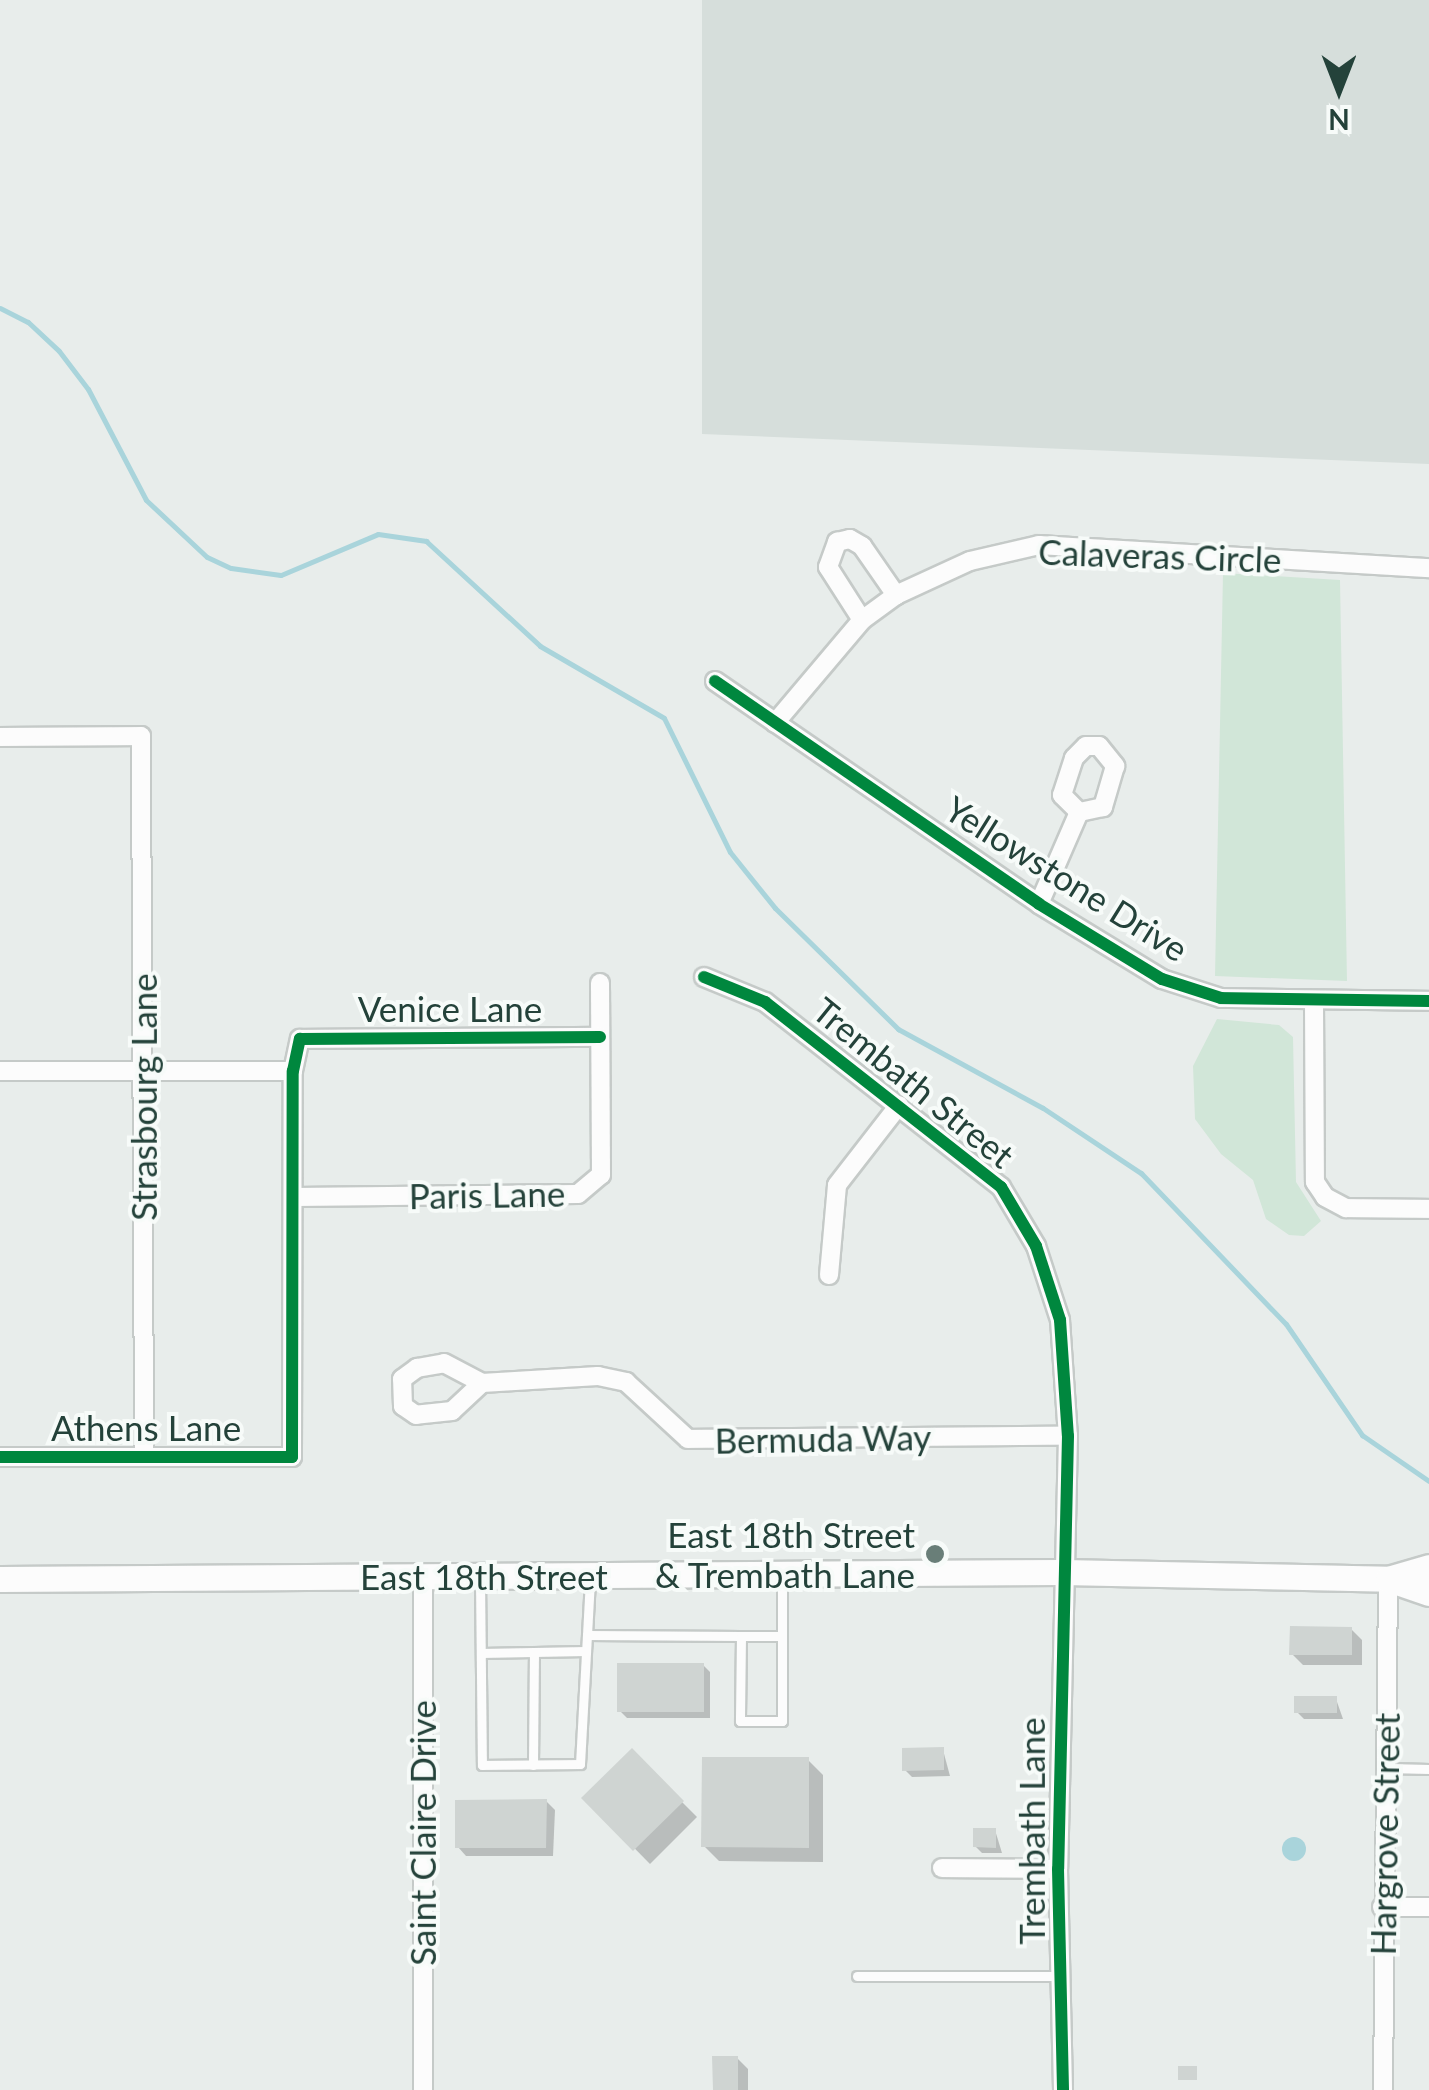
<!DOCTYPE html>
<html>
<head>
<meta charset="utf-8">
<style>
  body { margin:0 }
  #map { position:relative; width:1429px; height:2090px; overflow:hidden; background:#e8edeb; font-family:Lato,sans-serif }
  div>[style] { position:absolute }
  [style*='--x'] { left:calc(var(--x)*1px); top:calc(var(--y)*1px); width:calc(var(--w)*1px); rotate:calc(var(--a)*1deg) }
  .built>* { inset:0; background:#d6dedb }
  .green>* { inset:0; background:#d1e6d8 }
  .water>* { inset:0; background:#a9d4db }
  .round { border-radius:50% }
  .shadow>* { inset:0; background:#0003 }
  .stream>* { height:5px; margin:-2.5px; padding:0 2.5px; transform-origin:2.5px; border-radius:2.5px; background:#a9d4db }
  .building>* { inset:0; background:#cfd4d2 }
  .roads { filter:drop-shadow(2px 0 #c5cac8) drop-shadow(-2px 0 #c5cac8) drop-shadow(0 2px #c5cac8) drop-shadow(0 -2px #c5cac8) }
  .service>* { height:9px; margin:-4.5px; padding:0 4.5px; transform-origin:4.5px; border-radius:4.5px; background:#fcfcfc }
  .minor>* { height:18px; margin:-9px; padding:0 9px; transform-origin:9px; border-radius:9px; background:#fcfcfc }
  .secondary>* { height:25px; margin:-12.5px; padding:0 12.5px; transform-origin:12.5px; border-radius:12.5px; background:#fcfcfc }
  .cycleway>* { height:12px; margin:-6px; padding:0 6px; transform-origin:6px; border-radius:6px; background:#00873e }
  .dots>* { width:28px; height:28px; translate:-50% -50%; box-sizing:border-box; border:5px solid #f7fbf9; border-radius:50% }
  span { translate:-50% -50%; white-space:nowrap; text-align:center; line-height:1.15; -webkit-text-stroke:8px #f7fbf9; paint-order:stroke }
  .street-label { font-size:35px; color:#24423a }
  .poi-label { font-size:35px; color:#24423a }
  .right { translate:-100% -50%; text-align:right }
  .north { position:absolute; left:1289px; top:40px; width:100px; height:100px; -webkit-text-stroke:8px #f7fbf9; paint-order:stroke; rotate:180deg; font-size:28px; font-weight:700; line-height:40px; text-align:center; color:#24423a }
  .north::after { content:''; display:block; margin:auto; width:35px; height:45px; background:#24423a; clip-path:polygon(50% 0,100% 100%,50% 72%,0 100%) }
</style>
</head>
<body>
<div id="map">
  <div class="built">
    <div style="clip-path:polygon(702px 0,1429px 0,1429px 464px,702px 434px)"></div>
  </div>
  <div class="green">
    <div style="clip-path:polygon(1223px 573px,1340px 580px,1347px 981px,1215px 976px)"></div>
    <div style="clip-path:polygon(1217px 1019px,1279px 1025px,1293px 1037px,1296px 1182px,1321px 1221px,1304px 1236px,1289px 1235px,1266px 1219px,1253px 1180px,1221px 1154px,1195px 1119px,1193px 1066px)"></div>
  </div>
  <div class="water">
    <div class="round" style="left:1282px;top:1837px;width:24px;height:24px"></div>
  </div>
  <div class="shadow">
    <div style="clip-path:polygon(1351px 1629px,1362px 1640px,1362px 1665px,1303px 1665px,1292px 1654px)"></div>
    <div style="clip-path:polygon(703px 1665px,710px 1672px,710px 1718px,627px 1718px,620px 1711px)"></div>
    <div style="clip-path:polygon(1336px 1699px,1343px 1719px,1304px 1719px,1297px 1712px)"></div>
    <div style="clip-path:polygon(943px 1750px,950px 1776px,912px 1777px,905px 1770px)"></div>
    <div style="clip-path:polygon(632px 1752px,697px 1817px,650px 1864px,585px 1798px)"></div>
    <div style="clip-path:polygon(808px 1760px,823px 1775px,823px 1862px,719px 1861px,704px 1846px)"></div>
    <div style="clip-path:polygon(546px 1801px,555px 1810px,553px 1856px,466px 1856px,458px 1847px)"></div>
    <div style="clip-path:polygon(995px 1830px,1002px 1853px,982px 1853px,975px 1846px)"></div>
    <div style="clip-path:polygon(737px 2058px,748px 2069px,748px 2090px,715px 2090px)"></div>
  </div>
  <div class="stream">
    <div style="--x:0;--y:308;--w:31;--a:27"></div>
    <div style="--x:28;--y:322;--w:42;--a:43.1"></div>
    <div style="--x:59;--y:351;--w:48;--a:52.7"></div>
    <div style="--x:88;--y:389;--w:125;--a:62.4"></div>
    <div style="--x:146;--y:500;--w:83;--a:43.1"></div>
    <div style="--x:207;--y:557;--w:26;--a:25"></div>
    <div style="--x:231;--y:568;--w:50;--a:8"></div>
    <div style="--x:281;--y:575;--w:105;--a:-22.9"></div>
    <div style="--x:378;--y:534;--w:49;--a:8.3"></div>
    <div style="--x:426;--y:541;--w:155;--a:42.6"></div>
    <div style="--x:540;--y:646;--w:143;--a:30.1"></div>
    <div style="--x:664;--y:718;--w:149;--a:63.8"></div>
    <div style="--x:730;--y:852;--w:72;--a:51.2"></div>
    <div style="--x:775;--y:908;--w:173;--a:44.5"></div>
    <div style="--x:898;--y:1029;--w:165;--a:28.6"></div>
    <div style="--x:1043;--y:1108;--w:118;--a:33.6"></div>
    <div style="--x:1141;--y:1173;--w:209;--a:46.2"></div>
    <div style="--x:1286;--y:1324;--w:135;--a:55.6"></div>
    <div style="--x:1362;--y:1435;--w:81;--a:34.5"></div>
  </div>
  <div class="building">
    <div style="clip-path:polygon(1290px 1626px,1352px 1627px,1352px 1655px,1289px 1655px)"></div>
    <div style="clip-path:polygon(617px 1663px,704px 1663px,704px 1712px,617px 1712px)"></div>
    <div style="clip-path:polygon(1294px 1696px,1337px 1696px,1337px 1713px,1294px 1713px)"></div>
    <div style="clip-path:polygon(944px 1747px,944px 1770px,902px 1771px,902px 1748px)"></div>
    <div style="clip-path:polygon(632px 1748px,684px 1801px,633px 1851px,581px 1798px)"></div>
    <div style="clip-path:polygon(702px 1757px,809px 1757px,809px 1848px,701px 1847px)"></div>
    <div style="clip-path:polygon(547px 1799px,546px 1848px,455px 1848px,455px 1800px)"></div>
    <div style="clip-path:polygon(973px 1828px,996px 1828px,996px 1848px,973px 1847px)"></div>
    <div style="clip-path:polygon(712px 2056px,738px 2056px,738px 2090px,713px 2090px)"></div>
    <div style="clip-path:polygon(1178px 2066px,1197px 2066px,1197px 2080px,1178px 2080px)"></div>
  </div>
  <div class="roads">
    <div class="service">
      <div style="--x:480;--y:1580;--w:185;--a:89.4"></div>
      <div style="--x:482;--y:1765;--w:98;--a:-0.6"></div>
      <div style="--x:580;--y:1764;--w:186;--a:-86.9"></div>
      <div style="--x:587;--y:1635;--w:154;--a:0.4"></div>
      <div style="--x:741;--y:1636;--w:85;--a:90.7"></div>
      <div style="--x:740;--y:1721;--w:42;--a:0"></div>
      <div style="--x:782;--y:1721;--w:142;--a:-90"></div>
      <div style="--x:741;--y:1636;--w:40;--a:0"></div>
      <div style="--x:481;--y:1653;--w:105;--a:-1.1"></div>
      <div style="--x:533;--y:1765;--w:113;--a:-89.5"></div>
      <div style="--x:1387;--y:1768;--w:42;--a:1.4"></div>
      <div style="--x:857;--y:1976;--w:204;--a:0"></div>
    </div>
    <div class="minor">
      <div style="--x:862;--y:620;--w:63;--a:-122.7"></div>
      <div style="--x:828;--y:567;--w:27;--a:-70"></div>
      <div style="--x:837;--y:542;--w:13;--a:-13"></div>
      <div style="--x:850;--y:539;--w:14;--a:30"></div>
      <div style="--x:862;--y:546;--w:60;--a:55.2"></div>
      <div style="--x:715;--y:681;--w:393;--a:34.5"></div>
      <div style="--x:1039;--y:904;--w:144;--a:31.4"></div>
      <div style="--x:1162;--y:979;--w:62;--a:17.9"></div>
      <div style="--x:1221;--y:998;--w:208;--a:0.8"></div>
      <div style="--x:775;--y:723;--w:135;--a:-49.8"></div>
      <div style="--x:862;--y:620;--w:42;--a:-36.3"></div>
      <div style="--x:896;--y:595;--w:81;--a:-24.7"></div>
      <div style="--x:970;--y:561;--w:71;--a:-13.1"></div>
      <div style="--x:1039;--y:545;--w:391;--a:3.4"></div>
      <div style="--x:0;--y:737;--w:141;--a:-0.4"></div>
      <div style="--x:141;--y:736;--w:721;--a:89.76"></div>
      <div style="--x:1086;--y:746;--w:13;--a:0"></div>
      <div style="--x:1099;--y:746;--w:26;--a:51"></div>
      <div style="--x:1115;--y:766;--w:43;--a:106.3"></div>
      <div style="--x:1103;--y:807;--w:25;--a:168"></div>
      <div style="--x:1079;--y:812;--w:24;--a:-135"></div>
      <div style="--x:1062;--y:795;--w:39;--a:-72"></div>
      <div style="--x:1074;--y:758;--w:17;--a:-45"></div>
      <div style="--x:1039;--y:904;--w:100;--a:-66.5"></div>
      <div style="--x:704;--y:977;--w:66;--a:22.3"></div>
      <div style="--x:765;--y:1002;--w:300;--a:38.1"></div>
      <div style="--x:1001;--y:1187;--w:69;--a:59.3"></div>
      <div style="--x:1036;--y:1246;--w:78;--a:72"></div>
      <div style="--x:1060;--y:1320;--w:116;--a:86.1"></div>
      <div style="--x:1068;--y:1436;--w:433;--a:91.3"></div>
      <div style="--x:1058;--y:1869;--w:221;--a:88.7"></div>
      <div style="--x:1314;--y:1003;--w:179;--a:89.7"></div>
      <div style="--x:1315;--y:1182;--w:18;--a:56"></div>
      <div style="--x:1325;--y:1197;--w:24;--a:28"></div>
      <div style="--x:1346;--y:1208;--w:83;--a:0.7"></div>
      <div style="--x:0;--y:1071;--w:293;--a:0"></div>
      <div style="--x:295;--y:1197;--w:283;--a:-0.6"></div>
      <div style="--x:578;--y:1194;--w:30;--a:-40"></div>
      <div style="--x:601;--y:1175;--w:192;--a:-90.3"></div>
      <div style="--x:829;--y:1275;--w:90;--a:-84.9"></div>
      <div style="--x:837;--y:1185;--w:101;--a:-52.2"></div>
      <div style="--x:482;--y:1383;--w:41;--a:137"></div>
      <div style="--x:452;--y:1411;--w:36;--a:174"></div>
      <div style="--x:416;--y:1415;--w:16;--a:-145"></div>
      <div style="--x:403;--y:1406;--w:27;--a:-92"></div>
      <div style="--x:402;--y:1379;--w:19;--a:-36"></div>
      <div style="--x:417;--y:1368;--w:27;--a:-10"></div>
      <div style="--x:444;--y:1363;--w:43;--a:27.8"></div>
      <div style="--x:482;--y:1383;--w:116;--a:-3.5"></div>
      <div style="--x:598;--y:1376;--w:29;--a:12"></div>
      <div style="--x:626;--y:1382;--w:84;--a:42.6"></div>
      <div style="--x:688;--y:1439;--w:380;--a:-0.5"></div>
      <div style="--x:0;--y:1457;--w:292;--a:0"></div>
      <div style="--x:292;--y:1457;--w:386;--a:-89.9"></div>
      <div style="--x:293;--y:1071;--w:33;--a:-78"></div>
      <div style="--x:300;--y:1039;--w:300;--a:-0.4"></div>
      <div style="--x:942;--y:1868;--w:116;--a:0.5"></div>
      <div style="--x:1382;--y:1907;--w:47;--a:0"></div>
      <div style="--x:423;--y:2090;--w:514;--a:-90"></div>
      <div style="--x:1383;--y:2090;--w:511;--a:-89.44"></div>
    </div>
    <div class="secondary">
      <div style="--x:0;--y:1579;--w:1063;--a:-0.38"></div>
      <div style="--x:1063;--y:1572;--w:325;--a:1.2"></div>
      <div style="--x:1388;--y:1579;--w:43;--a:-16.3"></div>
      <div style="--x:1388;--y:1579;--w:43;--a:18.9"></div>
    </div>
  </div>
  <div class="cycleway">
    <div style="--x:715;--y:681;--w:393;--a:34.5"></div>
    <div style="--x:1039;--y:904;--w:144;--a:31.4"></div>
    <div style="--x:1162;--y:979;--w:62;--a:17.9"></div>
    <div style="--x:1221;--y:998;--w:208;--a:0.8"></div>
    <div style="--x:704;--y:977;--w:66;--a:22.3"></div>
    <div style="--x:765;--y:1002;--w:300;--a:38.1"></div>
    <div style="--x:1001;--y:1187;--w:69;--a:59.3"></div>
    <div style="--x:1036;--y:1246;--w:78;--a:72"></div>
    <div style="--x:1060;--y:1320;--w:116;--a:86.1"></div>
    <div style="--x:1068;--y:1436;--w:433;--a:91.3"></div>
    <div style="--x:1058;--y:1869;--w:221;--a:88.7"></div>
    <div style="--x:0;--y:1457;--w:292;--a:0"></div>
    <div style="--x:292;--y:1457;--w:386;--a:-89.9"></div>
    <div style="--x:293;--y:1071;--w:33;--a:-78"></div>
    <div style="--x:300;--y:1039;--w:300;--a:-0.4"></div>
  </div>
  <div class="dots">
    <div style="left:935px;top:1554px;background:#697e78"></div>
  </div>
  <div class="street-label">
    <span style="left:1160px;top:555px;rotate:2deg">Calaveras Circle</span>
    <span style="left:1067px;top:878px;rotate:32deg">Yellowstone Drive</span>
    <span style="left:450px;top:1008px">Venice Lane</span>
    <span style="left:914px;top:1082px;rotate:39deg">Trembath Street</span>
    <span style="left:143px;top:1097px;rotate:-90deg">Strasbourg Lane</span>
    <span style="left:487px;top:1194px;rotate:-1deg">Paris Lane</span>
    <span style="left:146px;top:1427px">Athens Lane</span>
    <span style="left:823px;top:1438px;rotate:-1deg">Bermuda Way</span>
    <span style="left:484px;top:1576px">East 18th Street</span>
    <span style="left:1031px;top:1831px;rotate:-90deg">Trembath Lane</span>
    <span style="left:422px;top:1833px;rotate:-90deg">Saint Claire Drive</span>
    <span style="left:1384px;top:1834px;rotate:-89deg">Hargrove Street</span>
  </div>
  <div class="poi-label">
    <span class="right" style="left:915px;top:1554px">East 18th Street<br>&amp; Trembath Lane</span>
  </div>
  <div class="north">N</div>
</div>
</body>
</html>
